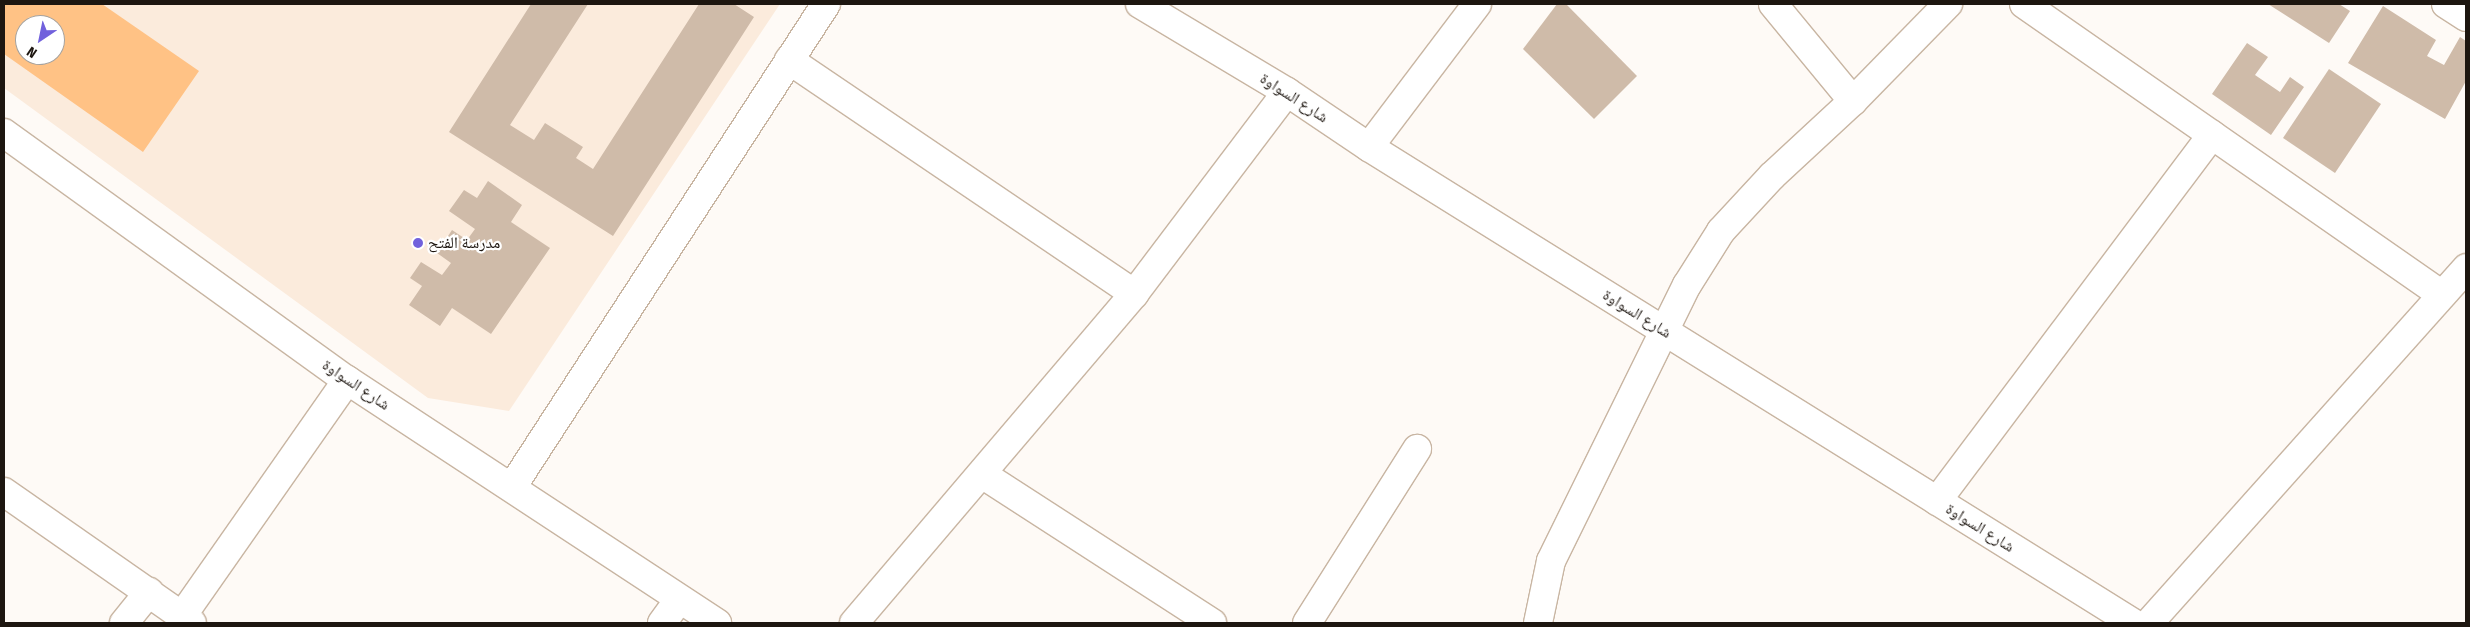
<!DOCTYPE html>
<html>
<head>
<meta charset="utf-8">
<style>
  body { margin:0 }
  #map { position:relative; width:2470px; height:627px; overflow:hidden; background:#fefaf6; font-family:"Fira Sans Condensed","Noto Naskh Arabic",sans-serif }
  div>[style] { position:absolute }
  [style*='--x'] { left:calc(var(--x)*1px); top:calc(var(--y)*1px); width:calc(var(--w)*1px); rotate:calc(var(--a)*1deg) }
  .built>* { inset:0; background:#fbebdc }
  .green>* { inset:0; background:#ffc285 }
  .building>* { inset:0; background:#cfbba9 }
  .roads { filter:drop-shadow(1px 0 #c8b5a2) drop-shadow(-1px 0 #c8b5a2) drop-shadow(0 1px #c8b5a2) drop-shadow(0 -1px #c8b5a2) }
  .minor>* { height:28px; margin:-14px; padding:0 14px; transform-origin:14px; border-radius:14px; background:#fff }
  .dots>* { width:14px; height:14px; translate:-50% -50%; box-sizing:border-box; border:2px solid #fff; border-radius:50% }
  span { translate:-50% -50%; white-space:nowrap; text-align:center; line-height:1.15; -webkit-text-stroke:4.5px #fff; paint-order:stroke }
  .street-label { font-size:16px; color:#1d1610 }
  .poi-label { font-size:16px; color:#1d1610 }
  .left { translate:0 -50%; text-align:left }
  .frame { position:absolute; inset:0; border:5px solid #1d1610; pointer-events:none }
  .north { position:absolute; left:15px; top:15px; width:50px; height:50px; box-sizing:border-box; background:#fff; border:1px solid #a5a29f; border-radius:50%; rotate:214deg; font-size:14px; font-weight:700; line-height:20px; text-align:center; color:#1d1610 }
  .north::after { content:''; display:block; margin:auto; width:18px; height:22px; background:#7161dc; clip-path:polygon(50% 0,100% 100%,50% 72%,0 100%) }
</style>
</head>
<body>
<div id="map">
  <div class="built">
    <div style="clip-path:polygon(evenodd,4px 4px,780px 4px,509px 411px,428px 398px,4px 88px,4px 4px,25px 25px,55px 25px,55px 55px,25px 55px,25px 25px)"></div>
  </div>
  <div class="green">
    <div style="clip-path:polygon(evenodd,4px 4px,102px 4px,199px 71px,143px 152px,4px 54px,4px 4px,25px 25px,55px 25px,55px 55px,25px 55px,25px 25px)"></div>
  </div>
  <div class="building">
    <div style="clip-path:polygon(531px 4px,588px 4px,510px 125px,534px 140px,545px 123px,583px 147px,576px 158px,593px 169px,699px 4px,734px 4px,754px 17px,613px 236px,449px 132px)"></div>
    <div style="clip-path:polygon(1557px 4px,1566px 4px,1637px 76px,1594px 119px,1523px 49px)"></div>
    <div style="clip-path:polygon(2268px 4px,2339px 4px,2350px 11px,2329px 43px)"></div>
    <div style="clip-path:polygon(2383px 6px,2436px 40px,2427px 56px,2444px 65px,2460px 37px,2466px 41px,2466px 81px,2445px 119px,2348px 63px)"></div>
    <div style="clip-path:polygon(2247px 43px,2268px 57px,2255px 75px,2280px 92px,2290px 77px,2304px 87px,2271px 135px,2212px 94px)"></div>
    <div style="clip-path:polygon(2329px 69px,2381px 104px,2335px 173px,2283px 138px)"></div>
    <div style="clip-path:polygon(488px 181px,522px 205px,511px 222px,550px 248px,491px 334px,452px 308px,440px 326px,409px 305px,422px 286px,410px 278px,421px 262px,442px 275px,451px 263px,437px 253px,452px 230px,467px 240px,475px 229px,449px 211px,464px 190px,477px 198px)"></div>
  </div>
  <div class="roads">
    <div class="minor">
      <div style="--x:1140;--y:4;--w:171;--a:30.9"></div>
      <div style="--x:1287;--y:92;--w:99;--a:33.9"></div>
      <div style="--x:1369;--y:147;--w:900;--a:31.92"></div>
      <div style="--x:1773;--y:4;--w:126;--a:50.5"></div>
      <div style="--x:2024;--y:4;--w:509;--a:34.84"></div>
      <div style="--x:2446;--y:4;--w:24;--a:33"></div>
      <div style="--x:789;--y:60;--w:417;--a:34.1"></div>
      <div style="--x:4;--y:133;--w:423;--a:35.8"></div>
      <div style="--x:347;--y:380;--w:443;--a:33.3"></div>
      <div style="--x:1369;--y:147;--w:179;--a:-52.9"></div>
      <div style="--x:982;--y:474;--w:274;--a:32.9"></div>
      <div style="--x:512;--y:487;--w:576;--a:-56.97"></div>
      <div style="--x:4;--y:492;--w:229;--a:34.9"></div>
      <div style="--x:1937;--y:501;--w:458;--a:-53.1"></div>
      <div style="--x:182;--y:616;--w:288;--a:-55"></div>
      <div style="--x:124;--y:623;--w:40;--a:-51"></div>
      <div style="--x:662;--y:623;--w:29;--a:-54"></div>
      <div style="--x:854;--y:623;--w:432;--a:-49.6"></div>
      <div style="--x:1134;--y:294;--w:253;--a:-52.9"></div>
      <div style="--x:1307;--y:623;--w:206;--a:-57.7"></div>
      <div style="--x:1538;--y:623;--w:63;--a:-78.2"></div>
      <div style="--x:1551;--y:561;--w:308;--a:-63.8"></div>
      <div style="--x:1687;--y:285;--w:64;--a:-57.8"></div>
      <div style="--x:1721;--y:231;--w:75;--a:-47.2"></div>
      <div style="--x:1772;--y:176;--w:110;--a:-42.8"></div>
      <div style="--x:1853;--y:101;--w:136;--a:-45.6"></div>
      <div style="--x:2149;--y:623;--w:476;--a:-48.2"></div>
    </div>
  </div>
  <div class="dots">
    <div style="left:418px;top:243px;background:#7161dc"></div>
  </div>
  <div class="street-label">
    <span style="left:1294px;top:98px;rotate:33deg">شارع السواوة</span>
    <span style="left:1637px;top:314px;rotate:32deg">شارع السواوة</span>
    <span style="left:356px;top:385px;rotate:34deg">شارع السواوة</span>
    <span style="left:1980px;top:528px;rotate:32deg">شارع السواوة</span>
  </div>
  <div class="poi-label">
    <span class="left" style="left:428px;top:243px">مدرسة الفتح</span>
  </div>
  <div class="frame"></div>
  <div class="north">N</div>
</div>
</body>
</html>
